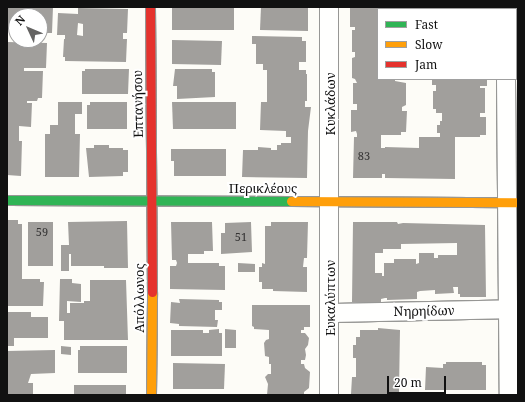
<!DOCTYPE html>
<html>
<head>
<meta charset="utf-8">
<style>
  body { margin:0 }
  #map { position:relative; width:525px; height:402px; overflow:hidden; background:#fdfcf7; font-family:"Noto Serif",serif }
  div>[style] { position:absolute }
  [style*='--x'] { left:calc(var(--x)*1px); top:calc(var(--y)*1px); width:calc(var(--w)*1px); rotate:calc(var(--a)*1deg) }
  .building>* { inset:0; background:#a19f9c }
  .roads { filter:drop-shadow(1px 0 #979795) drop-shadow(-1px 0 #979795) drop-shadow(0 1px #979795) drop-shadow(0 -1px #979795) }
  .street>* { height:18px; margin:-9px; padding:0 9px; transform-origin:9px; border-radius:9px; background:#fffffe }
  .fast>* { height:9px; margin:-4.5px; padding:0 4.5px; transform-origin:4.5px; border-radius:4.5px; background:#30b455 }
  .slow>* { height:9px; margin:-4.5px; padding:0 4.5px; transform-origin:4.5px; border-radius:4.5px; background:#ff9f0a }
  .jam>* { height:9px; margin:-4.5px; padding:0 4.5px; transform-origin:4.5px; border-radius:4.5px; background:#e5322d }
  span { translate:-50% -50%; white-space:nowrap; text-align:center; line-height:1.15; -webkit-text-stroke:4px #fff; paint-order:stroke }
  .number-label { font-size:11px; color:#353434 }
  .number-label span { -webkit-text-stroke-width:0 }
  .street-label { font-size:13px; color:#111 }
  .frame { position:absolute; inset:0; border:8px solid #111; pointer-events:none }
  .legend { position:absolute; left:377px; top:8px; width:140px; height:72px; box-sizing:border-box; background:#fff; border:1px solid #a0a0a0; margin:0; padding:5px 7px; list-style:none; font-size:12px; color:#111 }
  .legend li { display:flex; align-items:center; gap:8px; height:20px }
  .legend b { width:20px; border:1px solid #a0a0a0 }
  .north { position:absolute; left:8px; top:8px; width:40px; height:40px; box-sizing:border-box; background:#fff; border:1px solid #a0a0a0; border-radius:50%; rotate:314deg; font-size:11px; font-weight:700; line-height:16px; text-align:center; color:#111 }
  .north::after { content:''; display:block; margin:auto; width:14px; height:18px; background:#646362; clip-path:polygon(50% 0,100% 100%,50% 72%,0 100%) }
  .scale { position:absolute; left:387px; top:376px; width:59px; height:18px; box-sizing:border-box; border:2px solid #111; border-top:0; padding-left:5px; font-size:12px; line-height:14px; white-space:nowrap; color:#111; -webkit-text-stroke:3px #fff; paint-order:stroke }
</style>
</head>
<body>
<div id="map">
  <div class="building">
    <div style="clip-path:polygon(7px 7px,53px 7px,52px 33px,40px 33px,40px 16px,16px 16px,16px 28px,7px 28px)"></div>
    <div style="clip-path:polygon(172px 7px,234px 7px,234px 30px,172px 30px)"></div>
    <div style="clip-path:polygon(261px 7px,308px 8px,308px 31px,260px 30px)"></div>
    <div style="clip-path:polygon(350px 7px,390px 7px,390px 9px,378px 9px,378px 79px,395px 79px,395px 81px,406px 83px,406px 105px,402px 107px,402px 111px,407px 111px,406px 132px,401px 132px,401px 135px,381px 135px,381px 148px,385px 148px,385px 147px,419px 148px,419px 137px,440px 137px,440px 133px,437px 133px,437px 125px,440px 125px,440px 121px,442px 121px,442px 113px,436px 113px,436px 109px,433px 109px,433px 91px,436px 91px,436px 85px,432px 85px,432px 79px,487px 79px,487px 86px,480px 86px,480px 88px,485px 88px,485px 113px,480px 113px,480px 117px,486px 117px,486px 135px,480px 135px,480px 137px,455px 137px,455px 179px,385px 178px,385px 174px,382px 174px,382px 178px,353px 178px,354px 137px,357px 137px,357px 134px,356px 131px,351px 132px,351px 110px,357px 110px,357px 104px,353px 104px,353px 83px,357px 83px,355px 79px,352px 78px,352px 58px,355px 57px,355px 52px,352px 52px,352px 30px,355px 30px,355px 27px,350px 27px)"></div>
    <div style="clip-path:polygon(448px 7px,485px 7px,485px 9px,448px 9px)"></div>
    <div style="clip-path:polygon(evenodd,78px 8px,128px 9px,127px 33px,123px 33px,123px 39px,127px 39px,126px 62px,65px 61px,65px 57px,63px 57px,64px 39px,65px 39px,65px 35px,57px 35px,58px 13px,78px 14px,78px 8px,78px 23px,83px 24px,83px 36px,77px 35px,78px 23px)"></div>
    <div style="clip-path:polygon(252px 36px,302px 37px,302px 41px,306px 41px,306px 62px,299px 62px,299px 70px,306px 70px,306px 74px,307px 74px,307px 101px,305px 101px,305px 107px,311px 107px,308px 131px,307px 178px,242px 177px,243px 150px,258px 150px,258px 147px,271px 148px,271px 150px,277px 150px,277px 145px,281px 145px,281px 143px,291px 143px,291px 137px,286px 137px,286px 131px,260px 130px,261px 102px,267px 102px,267px 70px,263px 70px,263px 64px,256px 64px,256px 44px,252px 44px)"></div>
    <div style="clip-path:polygon(172px 40px,222px 41px,221px 65px,172px 64px)"></div>
    <div style="clip-path:polygon(7px 42px,47px 43px,46px 68px,24px 68px,24px 71px,43px 71px,42px 98px,38px 98px,37px 101px,27px 101px,27px 103px,32px 103px,31px 127px,19px 126px,19px 141px,22px 141px,21px 176px,7px 175px)"></div>
    <div style="clip-path:polygon(85px 69px,129px 69px,128px 94px,82px 94px,82px 71px,85px 71px)"></div>
    <div style="clip-path:polygon(175px 69px,212px 69px,212px 72px,215px 72px,215px 97px,177px 99px,177px 86px,173px 86px)"></div>
    <div style="clip-path:polygon(58px 102px,82px 102px,82px 114px,75px 114px,75px 134px,80px 134px,79px 177px,45px 177px,45px 134px,50px 134px,50px 125px,58px 125px)"></div>
    <div style="clip-path:polygon(90px 102px,127px 102px,127px 129px,87px 129px,87px 105px,90px 105px)"></div>
    <div style="clip-path:polygon(172px 102px,236px 102px,236px 129px,173px 129px)"></div>
    <div style="clip-path:polygon(94px 145px,109px 145px,109px 148px,123px 148px,123px 150px,128px 150px,128px 172px,123px 172px,123px 176px,89px 177px,86px 148px,94px 148px)"></div>
    <div style="clip-path:polygon(171px 149px,226px 149px,226px 176px,174px 176px,174px 161px,171px 161px)"></div>
    <div style="clip-path:polygon(7px 220px,18px 220px,18px 224px,22px 224px,22px 279px,40px 279px,40px 282px,44px 282px,43px 306px,7px 306px)"></div>
    <div style="clip-path:polygon(127px 221px,128px 268px,104px 268px,104px 266px,71px 266px,71px 254px,69px 254px,69px 271px,61px 271px,61px 245px,69px 245px,68px 222px)"></div>
    <div style="clip-path:polygon(28px 222px,53px 222px,53px 266px,28px 266px)"></div>
    <div style="clip-path:polygon(171px 222px,212px 222px,213px 251px,204px 251px,204px 254px,188px 254px,188px 263px,219px 263px,219px 266px,225px 266px,225px 290px,170px 289px,170px 266px,176px 266px,177px 263px,176px 260px,172px 260px)"></div>
    <div style="clip-path:polygon(251px 222px,252px 252px,221px 254px,221px 233px,225px 233px,225px 223px)"></div>
    <div style="clip-path:polygon(271px 222px,308px 222px,307px 258px,304px 258px,303px 267px,307px 267px,307px 292px,273px 291px,273px 289px,262px 289px,262px 282px,259px 282px,259px 267px,262px 267px,262px 263px,265px 264px,265px 226px,271px 226px)"></div>
    <div style="clip-path:polygon(evenodd,353px 222px,397px 222px,398px 224px,403px 223px,485px 225px,486px 297px,460px 297px,460px 294px,458px 294px,458px 287px,453px 287px,454px 293px,435px 294px,435px 290px,420px 291px,417px 292px,417px 299px,387px 300px,387px 298px,385px 298px,381px 299px,381px 302px,352px 302px,353px 222px,457px 243px,457px 255px,438px 255px,438px 258px,434px 258px,434px 253px,419px 253px,419px 263px,416px 264px,416px 259px,394px 259px,394px 263px,384px 263px,384px 276px,382px 276px,382px 273px,375px 273px,375px 253px,383px 253px,383px 249px,401px 249px,401px 244px,457px 243px)"></div>
    <div style="clip-path:polygon(238px 263px,255px 264px,255px 272px,238px 272px)"></div>
    <div style="clip-path:polygon(60px 279px,72px 279px,72px 283px,81px 284px,81px 302px,67px 301px,67px 313px,70px 313px,70px 303px,84px 303px,84px 301px,90px 301px,90px 280px,126px 280px,128px 340px,64px 340px,64px 321px,59px 321px)"></div>
    <div style="clip-path:polygon(179px 299px,219px 300px,219px 302px,222px 302px,222px 310px,215px 310px,215px 320px,218px 320px,217px 327px,179px 326px,179px 324px,170px 323px,171px 302px,180px 303px)"></div>
    <div style="clip-path:polygon(252px 305px,310px 305px,310px 327px,304px 327px,304px 330px,301px 330px,301px 333px,305px 333px,309px 338px,308px 345px,305px 349px,306px 355px,305px 360px,301px 360px,301px 364px,304px 364px,305px 368px,310px 372px,309px 388px,304px 392px,304px 395px,267px 395px,268px 384px,265px 377px,268px 374px,271px 374px,271px 364px,269px 364px,269px 357px,265px 356px,264px 343px,266px 340px,269px 339px,269px 330px,254px 329px,254px 327px,252px 326px)"></div>
    <div style="clip-path:polygon(7px 312px,31px 312px,31px 317px,48px 317px,48px 338px,14px 338px,14px 346px,7px 346px)"></div>
    <div style="clip-path:polygon(378px 328px,400px 330px,399px 392px,393px 392px,393px 395px,351px 394px,352px 377px,356px 377px,356px 358px,353px 358px,353px 345px,356px 345px,356px 337px,360px 337px,360px 330px,378px 330px)"></div>
    <div style="clip-path:polygon(219px 329px,219px 333px,222px 333px,222px 356px,171px 356px,171px 330px,203px 330px,203px 333px,209px 333px,209px 330px)"></div>
    <div style="clip-path:polygon(225px 329px,236px 330px,236px 348px,225px 348px)"></div>
    <div style="clip-path:polygon(61px 346px,71px 347px,71px 355px,61px 354px)"></div>
    <div style="clip-path:polygon(80px 346px,127px 346px,127px 373px,78px 373px,78px 350px,80px 350px)"></div>
    <div style="clip-path:polygon(55px 350px,55px 373px,31px 374px,28px 383px,33px 383px,33px 395px,7px 395px,7px 351px)"></div>
    <div style="clip-path:polygon(446px 362px,482px 362px,482px 365px,486px 365px,486px 390px,425px 390px,426px 367px,443px 368px,443px 364px,446px 364px)"></div>
    <div style="clip-path:polygon(173px 363px,225px 364px,224px 389px,173px 389px)"></div>
    <div style="clip-path:polygon(74px 385px,126px 385px,126px 395px,74px 395px)"></div>
  </div>
  <div class="roads">
    <div class="street">
      <div style="--x:329;--y:7;--w:388;--a:90"></div>
      <div style="--x:506;--y:7;--w:2;--a:90"></div>
      <div style="--x:506;--y:79;--w:316;--a:89.5"></div>
      <div style="--x:330;--y:313;--w:188;--a:-1.2"></div>
    </div>
    <div class="fast">
      <div style="--x:7;--y:200;--w:284;--a:0.2"></div>
    </div>
    <div class="slow">
      <div style="--x:291;--y:201;--w:227;--a:0.3"></div>
      <div style="--x:151;--y:395;--w:103;--a:-89.4"></div>
    </div>
    <div class="jam">
      <div style="--x:150;--y:7;--w:285;--a:89.6"></div>
    </div>
  </div>
  <div class="number-label">
    <span style="left:364px;top:156px">83</span>
    <span style="left:42px;top:232px">59</span>
    <span style="left:241px;top:237px">51</span>
  </div>
  <div class="street-label">
    <span style="left:138px;top:104px;rotate:-91deg">Επτανήσου</span>
    <span style="left:330px;top:104px;rotate:-90deg">Κυκλάδων</span>
    <span style="left:263px;top:188px">Περικλέους</span>
    <span style="left:139px;top:298px;rotate:-90deg">Απόλλωνος</span>
    <span style="left:330px;top:298px;rotate:-90deg">Ευκαλύπτων</span>
    <span style="left:424px;top:311px;rotate:-1deg">Νηρηίδων</span>
  </div>
  <div class="frame"></div>
  <ul class="legend">
  <li><b style="height:5px;background:#30b455"></b>Fast</li>
  <li><b style="height:5px;background:#ff9f0a"></b>Slow</li>
  <li><b style="height:5px;background:#e5322d"></b>Jam</li>
  </ul>
  <div class="north">N</div>
  <div class="scale">20 m</div>
</div>
</body>
</html>
